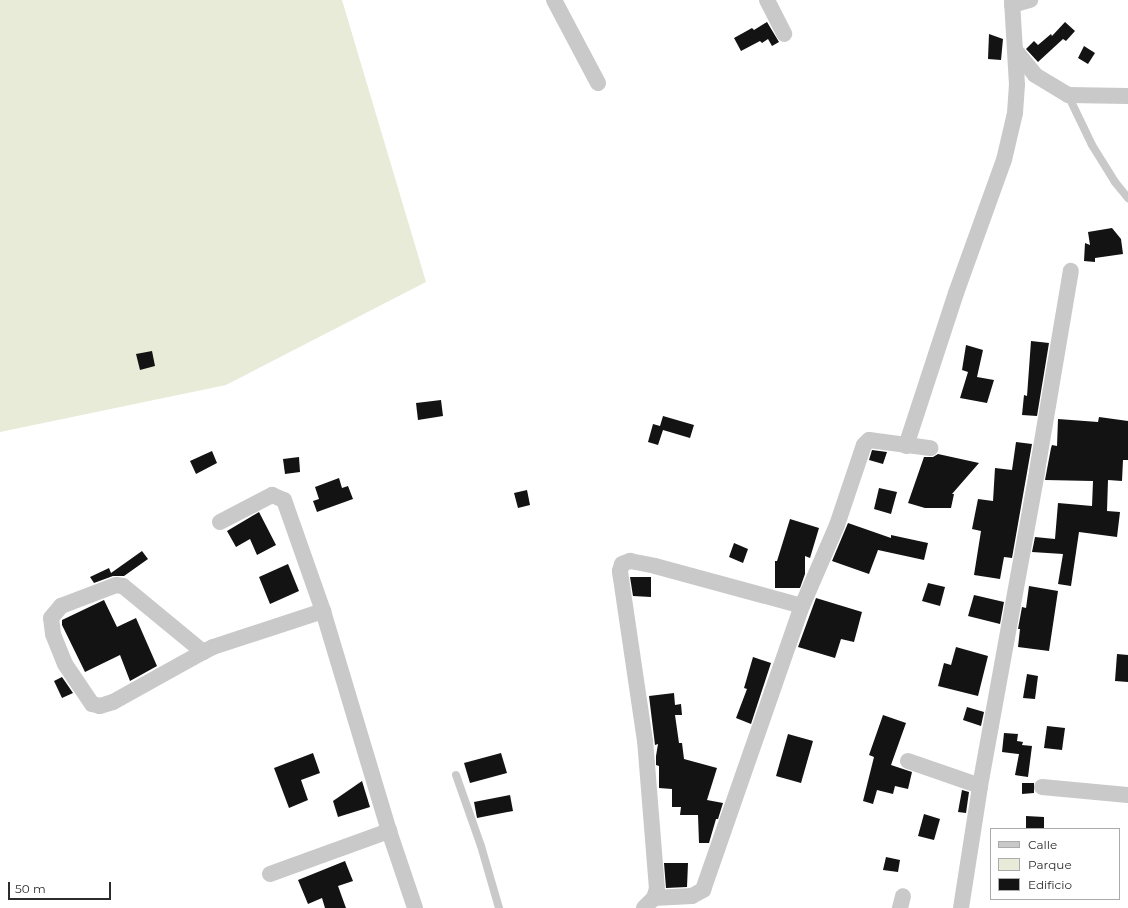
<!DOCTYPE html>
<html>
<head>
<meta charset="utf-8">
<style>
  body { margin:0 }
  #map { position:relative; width:1128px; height:908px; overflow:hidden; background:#fff; font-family:Montserrat,sans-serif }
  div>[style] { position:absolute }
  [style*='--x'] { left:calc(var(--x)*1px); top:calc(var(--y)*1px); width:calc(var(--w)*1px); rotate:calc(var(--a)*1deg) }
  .green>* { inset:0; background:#e8ebd7 }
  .building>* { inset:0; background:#131313 }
  .service>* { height:8px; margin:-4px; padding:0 4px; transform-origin:4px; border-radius:4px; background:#c9c9c9 }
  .minor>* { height:16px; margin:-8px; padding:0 8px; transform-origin:8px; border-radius:8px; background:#c9c9c9 }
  span { translate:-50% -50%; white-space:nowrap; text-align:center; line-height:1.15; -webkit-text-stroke:4px #fff; paint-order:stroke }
  .legend { position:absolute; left:990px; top:828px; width:130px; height:72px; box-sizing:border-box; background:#fff; border:1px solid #ababab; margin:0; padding:5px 7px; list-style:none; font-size:12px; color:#2c2c2c }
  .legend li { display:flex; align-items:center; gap:8px; height:20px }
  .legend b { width:20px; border:1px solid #ababab }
  .scale { position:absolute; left:8px; top:882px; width:103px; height:18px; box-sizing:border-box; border:2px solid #2c2c2c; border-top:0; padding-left:5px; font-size:12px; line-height:14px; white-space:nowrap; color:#2c2c2c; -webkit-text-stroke:3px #fff; paint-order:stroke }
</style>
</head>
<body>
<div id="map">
  <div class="green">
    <div style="clip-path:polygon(0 0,342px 0,426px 282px,226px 385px,0 432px)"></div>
  </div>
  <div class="building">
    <div style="clip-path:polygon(767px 22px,779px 42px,772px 46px,768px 39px,762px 43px,760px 41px,741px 51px,734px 38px,752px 28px,754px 30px)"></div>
    <div style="clip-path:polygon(1065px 22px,1075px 31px,1066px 41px,1063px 39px,1038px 62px,1026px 49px,1034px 41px,1038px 45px,1051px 34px,1052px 36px)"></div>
    <div style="clip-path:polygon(989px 34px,1003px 39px,1001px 60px,988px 59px)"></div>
    <div style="clip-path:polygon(1084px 46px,1095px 53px,1088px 64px,1078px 58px)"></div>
    <div style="clip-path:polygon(1112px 228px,1121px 239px,1123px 254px,1095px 258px,1095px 262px,1084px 261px,1085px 243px,1090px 245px,1088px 232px)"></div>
    <div style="clip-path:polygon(1031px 341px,1049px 343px,1037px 416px,1022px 415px,1024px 395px,1027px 396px)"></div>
    <div style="clip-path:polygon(966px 345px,983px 350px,977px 377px,994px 380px,987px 403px,960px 398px,968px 372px,962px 370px)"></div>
    <div style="clip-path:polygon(152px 351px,155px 366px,140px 370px,136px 354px)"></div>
    <div style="clip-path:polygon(441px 400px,443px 416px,418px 420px,416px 403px)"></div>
    <div style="clip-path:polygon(663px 416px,694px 425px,690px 438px,663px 430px,658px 445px,648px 442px,653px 424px,660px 426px)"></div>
    <div style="clip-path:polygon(1099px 417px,1128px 421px,1128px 460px,1123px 460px,1122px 481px,1108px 480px,1107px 511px,1120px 512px,1117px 537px,1079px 532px,1071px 586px,1058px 584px,1063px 554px,1032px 552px,1035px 537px,1055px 539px,1058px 503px,1092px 506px,1093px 481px,1045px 480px,1051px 448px,1052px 445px,1057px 446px,1058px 419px,1098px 422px)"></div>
    <div style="clip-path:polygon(1016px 442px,1032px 444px,1012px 558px,1004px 557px,1000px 579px,974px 575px,981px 531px,972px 529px,978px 499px,993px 501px,995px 468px,1012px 470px)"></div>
    <div style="clip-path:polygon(872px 450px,887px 452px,883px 464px,869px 460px)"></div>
    <div style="clip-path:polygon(212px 451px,217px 463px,196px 474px,190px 461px)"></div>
    <div style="clip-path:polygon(938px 454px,979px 463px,952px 494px,954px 494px,951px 508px,925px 508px,908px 503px,924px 457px,933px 457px)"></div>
    <div style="clip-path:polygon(299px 457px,300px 472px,285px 474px,283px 459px)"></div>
    <div style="clip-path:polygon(339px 478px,342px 488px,348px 486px,353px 499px,317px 512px,313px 501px,319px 499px,315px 487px)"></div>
    <div style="clip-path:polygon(879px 488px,897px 492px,891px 514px,874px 509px)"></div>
    <div style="clip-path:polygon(527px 490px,530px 505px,518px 508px,514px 493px)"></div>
    <div style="clip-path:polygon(259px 512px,276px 545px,257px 555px,250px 539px,236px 547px,227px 531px)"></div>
    <div style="clip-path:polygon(790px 519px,819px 528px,810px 558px,805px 556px,805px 574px,800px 588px,775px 588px,775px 561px,777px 561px)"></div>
    <div style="clip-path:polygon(848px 523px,891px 538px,891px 535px,928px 543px,924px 560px,878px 550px,869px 574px,832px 561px)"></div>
    <div style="clip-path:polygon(734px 543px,748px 549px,743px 563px,729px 557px)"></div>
    <div style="clip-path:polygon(142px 551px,148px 559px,124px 576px,113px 576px,94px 583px,90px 577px,109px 568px,111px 573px)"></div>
    <div style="clip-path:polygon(288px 564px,299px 591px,270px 604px,259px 577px)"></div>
    <div style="clip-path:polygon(630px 577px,651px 577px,651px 597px,633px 596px)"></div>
    <div style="clip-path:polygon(928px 583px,945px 587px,940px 606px,922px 601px)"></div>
    <div style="clip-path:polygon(1029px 586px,1058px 591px,1049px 651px,1018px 647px,1020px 629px,1018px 629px,1022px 607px,1026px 608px)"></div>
    <div style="clip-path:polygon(974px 595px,1004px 602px,1000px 624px,968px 616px)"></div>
    <div style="clip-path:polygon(816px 598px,862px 612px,854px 642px,841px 639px,835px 658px,798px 647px)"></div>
    <div style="clip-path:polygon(104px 600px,117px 627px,136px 618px,157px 666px,130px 681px,120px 655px,85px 672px,62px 625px,62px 620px)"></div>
    <div style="clip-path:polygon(956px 647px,988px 656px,978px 696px,938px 686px,944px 663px,951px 665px)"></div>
    <div style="clip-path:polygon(1117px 654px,1128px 655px,1128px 682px,1115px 681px)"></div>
    <div style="clip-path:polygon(753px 657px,771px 663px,751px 724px,736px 718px,747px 689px,744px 688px)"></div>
    <div style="clip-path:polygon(1027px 674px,1038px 676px,1035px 699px,1023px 698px)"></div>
    <div style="clip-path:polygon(62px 677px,73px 693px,62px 698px,54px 681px)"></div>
    <div style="clip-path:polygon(674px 693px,675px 705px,681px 704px,682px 715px,675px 715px,679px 743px,682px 743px,684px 759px,717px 768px,707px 800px,723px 803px,718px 819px,716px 819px,709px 843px,699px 843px,698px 815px,680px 815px,681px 807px,672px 807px,672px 789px,659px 788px,659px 766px,656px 765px,656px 756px,658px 744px,655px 745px,649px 696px)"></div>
    <div style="clip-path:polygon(967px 707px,984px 712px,981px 726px,963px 720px)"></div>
    <div style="clip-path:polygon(883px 715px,906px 723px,891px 765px,912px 772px,908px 789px,895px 786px,893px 794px,877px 790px,873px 804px,863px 801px,874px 757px,869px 755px)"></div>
    <div style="clip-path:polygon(1047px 726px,1065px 728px,1062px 750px,1044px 748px)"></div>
    <div style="clip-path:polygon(1004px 733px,1018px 734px,1017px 741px,1023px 742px,1022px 745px,1032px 746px,1028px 777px,1015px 775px,1019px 754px,1002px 752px)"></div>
    <div style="clip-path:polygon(788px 734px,813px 741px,801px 783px,776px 776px)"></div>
    <div style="clip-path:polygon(313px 753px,320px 773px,301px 780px,308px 800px,289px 808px,274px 768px)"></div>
    <div style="clip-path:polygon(501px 753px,507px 773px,470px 783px,464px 763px)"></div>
    <div style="clip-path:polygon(362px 781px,370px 807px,338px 817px,333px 801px)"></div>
    <div style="clip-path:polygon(1022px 783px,1034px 783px,1034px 793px,1022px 794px)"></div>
    <div style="clip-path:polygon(962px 790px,969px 792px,966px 813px,958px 812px)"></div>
    <div style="clip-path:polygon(510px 795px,513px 811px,477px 818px,474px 802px)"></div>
    <div style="clip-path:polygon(924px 814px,940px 819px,934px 840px,918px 836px)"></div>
    <div style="clip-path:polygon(1026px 816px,1044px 817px,1044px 829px,1026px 829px)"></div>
    <div style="clip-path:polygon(886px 857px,900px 860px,898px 872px,883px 870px)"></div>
    <div style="clip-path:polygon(345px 861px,353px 881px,338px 886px,346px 908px,325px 908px,322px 898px,308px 904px,298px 880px)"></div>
    <div style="clip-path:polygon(664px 863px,688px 863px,687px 887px,666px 888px)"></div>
  </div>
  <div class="service">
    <div style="--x:1068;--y:95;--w:55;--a:64.4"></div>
    <div style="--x:1092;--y:145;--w:44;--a:58.1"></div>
    <div style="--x:1115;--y:182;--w:21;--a:51"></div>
    <div style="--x:456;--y:775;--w:75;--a:70.6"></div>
    <div style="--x:481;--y:846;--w:65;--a:73.8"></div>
  </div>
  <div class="minor">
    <div style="--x:554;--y:0;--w:94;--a:62.1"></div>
    <div style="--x:767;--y:0;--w:38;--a:63"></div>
    <div style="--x:1012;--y:5;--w:19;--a:-16"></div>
    <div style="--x:1015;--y:50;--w:32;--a:51"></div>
    <div style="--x:1035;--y:75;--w:39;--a:31"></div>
    <div style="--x:1068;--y:95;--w:60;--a:1"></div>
    <div style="--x:906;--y:446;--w:161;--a:-71.9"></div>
    <div style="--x:956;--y:293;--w:141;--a:-70.2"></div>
    <div style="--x:1004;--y:160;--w:48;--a:-76.8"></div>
    <div style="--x:1015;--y:113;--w:28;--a:-86"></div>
    <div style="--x:1017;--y:85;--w:85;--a:-93.4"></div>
    <div style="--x:220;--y:522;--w:59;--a:-27.4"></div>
    <div style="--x:272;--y:495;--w:13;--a:23"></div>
    <div style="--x:284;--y:500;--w:118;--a:70.6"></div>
    <div style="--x:323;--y:611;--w:230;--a:73.3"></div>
    <div style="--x:389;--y:831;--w:81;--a:71.3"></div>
    <div style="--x:203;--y:652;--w:103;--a:150.9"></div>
    <div style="--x:113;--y:702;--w:14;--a:163"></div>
    <div style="--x:100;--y:706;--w:8;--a:-166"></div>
    <div style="--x:92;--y:704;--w:48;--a:-124"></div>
    <div style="--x:65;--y:664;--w:32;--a:-112"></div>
    <div style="--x:53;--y:634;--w:16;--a:-97"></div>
    <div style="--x:51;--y:618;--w:16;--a:-50"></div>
    <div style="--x:61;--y:606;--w:59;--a:-20.9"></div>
    <div style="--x:116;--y:585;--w:7;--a:8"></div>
    <div style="--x:123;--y:586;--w:104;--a:39.5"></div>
    <div style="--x:203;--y:652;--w:11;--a:-27"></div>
    <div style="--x:213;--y:647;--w:116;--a:-18.1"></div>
    <div style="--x:908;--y:761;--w:76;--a:19.1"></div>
    <div style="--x:1042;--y:787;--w:86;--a:5.3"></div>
    <div style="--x:270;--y:874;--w:127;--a:-19.9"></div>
    <div style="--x:654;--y:898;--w:38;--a:-3"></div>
    <div style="--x:692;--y:896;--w:13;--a:-29"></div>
    <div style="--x:703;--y:890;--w:301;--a:-70.8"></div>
    <div style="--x:802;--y:606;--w:88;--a:-66.6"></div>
    <div style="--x:837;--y:525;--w:84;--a:-71.4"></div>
    <div style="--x:864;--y:445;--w:7;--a:-45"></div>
    <div style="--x:869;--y:440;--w:62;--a:7.5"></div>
    <div style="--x:644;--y:908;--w:14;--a:-45"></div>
    <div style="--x:654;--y:898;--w:9;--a:-72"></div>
    <div style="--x:657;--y:889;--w:148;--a:-94.6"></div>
    <div style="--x:645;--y:741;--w:172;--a:-98.4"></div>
    <div style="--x:620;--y:571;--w:7;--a:-74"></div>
    <div style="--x:622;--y:564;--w:9;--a:-21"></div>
    <div style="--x:630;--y:561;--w:25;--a:11"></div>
    <div style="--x:655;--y:566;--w:152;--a:15.2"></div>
    <div style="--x:900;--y:908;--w:12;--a:-76"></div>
    <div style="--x:961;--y:908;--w:123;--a:-81.1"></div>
    <div style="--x:980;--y:786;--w:320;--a:-79.7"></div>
    <div style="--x:1037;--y:471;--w:203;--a:-80.4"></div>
  </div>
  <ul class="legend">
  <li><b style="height:5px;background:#c9c9c9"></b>Calle</li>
  <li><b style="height:11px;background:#e8ebd7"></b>Parque</li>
  <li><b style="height:11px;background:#131313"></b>Edificio</li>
  </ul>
  <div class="scale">50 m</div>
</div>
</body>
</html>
